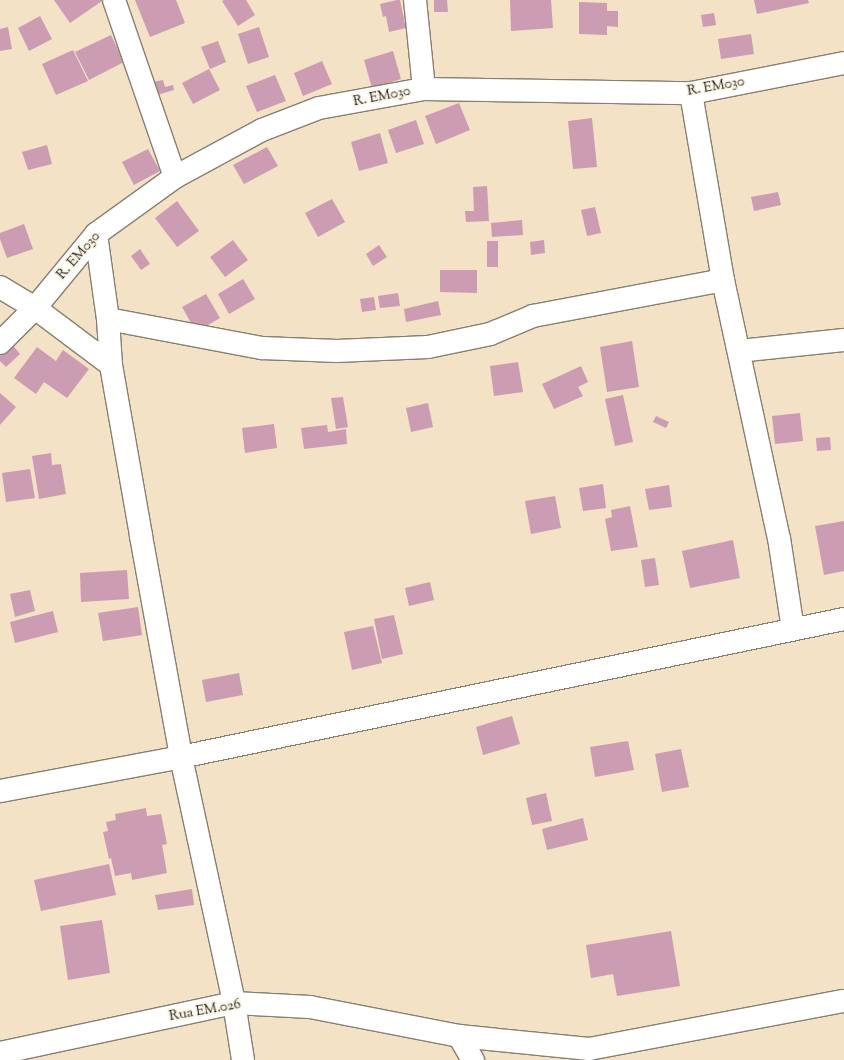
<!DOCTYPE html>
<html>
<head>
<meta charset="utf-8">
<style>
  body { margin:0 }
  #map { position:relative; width:844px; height:1060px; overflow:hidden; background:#f3e2c6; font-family:"Sorts Mill Goudy",serif }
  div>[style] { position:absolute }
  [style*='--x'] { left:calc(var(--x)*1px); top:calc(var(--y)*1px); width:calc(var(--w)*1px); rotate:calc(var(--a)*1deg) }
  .building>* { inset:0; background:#cc9cb3 }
  .roads { filter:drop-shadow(1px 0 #887f71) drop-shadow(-1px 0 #887f71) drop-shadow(0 1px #887f71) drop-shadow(0 -1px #887f71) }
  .minor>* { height:22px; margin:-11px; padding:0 11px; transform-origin:11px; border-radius:11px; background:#fff }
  span { translate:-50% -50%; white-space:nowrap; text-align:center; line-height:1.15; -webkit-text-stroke:3.5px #fcf5e5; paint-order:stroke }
  .street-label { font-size:14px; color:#1c1c1c }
</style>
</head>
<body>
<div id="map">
  <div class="building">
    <div style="clip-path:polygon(54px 0,101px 0,102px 1px,70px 23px)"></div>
    <div style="clip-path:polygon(135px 0,176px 0,185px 23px,150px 37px)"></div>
    <div style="clip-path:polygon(224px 0,246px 0,255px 15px,238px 26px,222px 1px)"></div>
    <div style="clip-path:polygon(397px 0,400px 0,406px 28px,389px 32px,386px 16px,383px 17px,380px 4px)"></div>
    <div style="clip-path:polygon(434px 0,447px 0,448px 12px,434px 12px)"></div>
    <div style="clip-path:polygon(510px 0,551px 0,553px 28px,511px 31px)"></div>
    <div style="clip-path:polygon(754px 0,808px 0,809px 3px,757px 14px)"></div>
    <div style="clip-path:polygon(579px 2px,607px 3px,607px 11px,618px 11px,618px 27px,607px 26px,607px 35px,579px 34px)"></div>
    <div style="clip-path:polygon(714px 13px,716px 25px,703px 27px,701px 15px)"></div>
    <div style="clip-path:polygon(40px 16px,52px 39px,29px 51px,18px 28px)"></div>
    <div style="clip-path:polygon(8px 27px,12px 49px,0 51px,0 29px)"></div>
    <div style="clip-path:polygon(259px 27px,269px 57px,248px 64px,238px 34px)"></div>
    <div style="clip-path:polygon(751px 34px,754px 54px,721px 59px,718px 39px)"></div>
    <div style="clip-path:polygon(111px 35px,124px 62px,89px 80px,75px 52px)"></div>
    <div style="clip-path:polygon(218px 41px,226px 62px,210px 69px,201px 47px)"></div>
    <div style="clip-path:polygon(73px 50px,88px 81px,56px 95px,42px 64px)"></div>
    <div style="clip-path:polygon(393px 51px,401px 79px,372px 88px,364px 60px)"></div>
    <div style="clip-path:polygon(322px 61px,332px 84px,303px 96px,294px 73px)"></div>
    <div style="clip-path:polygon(209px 69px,220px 90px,193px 104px,182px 83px)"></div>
    <div style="clip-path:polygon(275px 75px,286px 101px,257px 112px,246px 86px)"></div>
    <div style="clip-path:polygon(163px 80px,165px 87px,173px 85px,174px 90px,157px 95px,153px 82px)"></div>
    <div style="clip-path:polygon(459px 103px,470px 130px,436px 144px,425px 116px)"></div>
    <div style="clip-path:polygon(592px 118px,597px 167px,573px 169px,568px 121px)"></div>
    <div style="clip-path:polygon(416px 120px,424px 144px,396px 153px,388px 130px)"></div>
    <div style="clip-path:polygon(380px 133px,388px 163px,359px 171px,351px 142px)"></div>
    <div style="clip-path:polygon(47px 145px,52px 164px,28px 170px,22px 152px)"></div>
    <div style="clip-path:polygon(267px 147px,278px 166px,244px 184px,233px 165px)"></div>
    <div style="clip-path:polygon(148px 149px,160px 171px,134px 185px,122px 162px)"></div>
    <div style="clip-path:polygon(487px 186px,489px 221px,466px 222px,465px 211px,474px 211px,473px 187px)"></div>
    <div style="clip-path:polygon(778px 192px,781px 205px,754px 211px,751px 197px)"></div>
    <div style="clip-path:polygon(332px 199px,345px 222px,318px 237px,305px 213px)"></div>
    <div style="clip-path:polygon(177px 201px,199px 231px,177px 247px,155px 218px)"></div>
    <div style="clip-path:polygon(595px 207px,601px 233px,587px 236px,581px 210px)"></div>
    <div style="clip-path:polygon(522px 220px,523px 235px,492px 237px,491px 223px)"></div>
    <div style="clip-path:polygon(24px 224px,33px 249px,7px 258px,0 239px,0 233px)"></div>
    <div style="clip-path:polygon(233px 240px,248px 260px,225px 277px,210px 257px)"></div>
    <div style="clip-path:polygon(544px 240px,545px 253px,531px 255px,530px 242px)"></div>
    <div style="clip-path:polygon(487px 241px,498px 241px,498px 267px,487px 267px)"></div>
    <div style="clip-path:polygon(379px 245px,387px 257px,373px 266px,366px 254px)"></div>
    <div style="clip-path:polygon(140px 249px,150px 264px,141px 270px,131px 256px)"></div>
    <div style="clip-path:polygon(440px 270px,477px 270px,477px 293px,440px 292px)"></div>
    <div style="clip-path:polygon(243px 279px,255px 299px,229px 314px,218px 294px)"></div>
    <div style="clip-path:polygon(398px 293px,400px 306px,380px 308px,378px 296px)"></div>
    <div style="clip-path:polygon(206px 294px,220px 318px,196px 332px,182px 307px)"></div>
    <div style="clip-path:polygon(374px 297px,376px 310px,362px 312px,360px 299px)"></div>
    <div style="clip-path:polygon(438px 301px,441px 315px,406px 322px,404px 309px)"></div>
    <div style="clip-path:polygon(632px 341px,639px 387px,607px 392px,600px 347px)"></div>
    <div style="clip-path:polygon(11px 343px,20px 354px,6px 367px,0 361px,0 353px)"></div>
    <div style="clip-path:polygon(37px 347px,56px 361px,63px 350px,89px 369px,67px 398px,44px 382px,36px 394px,14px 378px)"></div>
    <div style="clip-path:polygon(518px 362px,523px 392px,494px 396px,490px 366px)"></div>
    <div style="clip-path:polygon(581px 366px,588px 382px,578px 387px,583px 396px,554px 409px,542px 384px)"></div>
    <div style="clip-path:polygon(0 393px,16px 407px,0 425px)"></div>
    <div style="clip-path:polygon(623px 395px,633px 442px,615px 446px,605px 399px)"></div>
    <div style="clip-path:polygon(343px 397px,348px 427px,336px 429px,331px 398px)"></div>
    <div style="clip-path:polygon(428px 403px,433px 427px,411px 432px,406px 408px)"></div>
    <div style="clip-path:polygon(800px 413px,803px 441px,775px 444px,772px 416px)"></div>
    <div style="clip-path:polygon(656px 416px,669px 422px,666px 428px,653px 422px)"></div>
    <div style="clip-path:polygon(274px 424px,277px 448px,245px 453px,242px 428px)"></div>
    <div style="clip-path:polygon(327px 425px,328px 432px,346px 429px,347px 444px,304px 449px,301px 428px)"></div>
    <div style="clip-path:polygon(830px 437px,831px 450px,817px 451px,816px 438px)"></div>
    <div style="clip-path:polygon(51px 453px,52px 465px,61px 464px,66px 494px,39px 499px,32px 456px)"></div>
    <div style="clip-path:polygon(30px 469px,35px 498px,6px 502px,2px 473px)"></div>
    <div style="clip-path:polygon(603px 484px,606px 508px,583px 511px,579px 488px)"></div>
    <div style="clip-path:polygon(669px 485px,672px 507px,649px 510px,645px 489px)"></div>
    <div style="clip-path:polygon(555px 496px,561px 528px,531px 534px,525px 501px)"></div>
    <div style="clip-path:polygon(630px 506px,638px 547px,611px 551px,605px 519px,612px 517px,611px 510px)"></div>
    <div style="clip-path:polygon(844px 521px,844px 571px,824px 575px,815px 526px)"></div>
    <div style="clip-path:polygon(733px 540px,740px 578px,690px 588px,682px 551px)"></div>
    <div style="clip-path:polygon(655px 558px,659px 585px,645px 587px,641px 560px)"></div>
    <div style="clip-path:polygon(127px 570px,129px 599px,81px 602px,80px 573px)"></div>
    <div style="clip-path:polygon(430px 582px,434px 600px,409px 606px,405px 588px)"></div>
    <div style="clip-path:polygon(30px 590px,35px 611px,15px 617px,10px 594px)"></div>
    <div style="clip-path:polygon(138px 607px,142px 635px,103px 641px,98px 613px)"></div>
    <div style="clip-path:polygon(53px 611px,58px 632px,15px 643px,10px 622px)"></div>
    <div style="clip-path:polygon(394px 615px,403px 654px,382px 659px,374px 619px)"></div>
    <div style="clip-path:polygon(373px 626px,382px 663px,352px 670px,344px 632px)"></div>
    <div style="clip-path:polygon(239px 673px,243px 695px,206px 702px,202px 680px)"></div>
    <div style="clip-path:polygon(512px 716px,520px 744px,483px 755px,476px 727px)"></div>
    <div style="clip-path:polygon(628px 741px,634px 770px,595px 777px,590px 747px)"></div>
    <div style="clip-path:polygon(681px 749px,689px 787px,662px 792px,655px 754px)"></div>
    <div style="clip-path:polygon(546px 793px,552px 821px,532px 825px,526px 798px)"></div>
    <div style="clip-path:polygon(146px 808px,147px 816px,161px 814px,167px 844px,162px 845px,167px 873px,132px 880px,131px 873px,115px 876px,111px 858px,109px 859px,103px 832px,108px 831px,106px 822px,116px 820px,115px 814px)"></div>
    <div style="clip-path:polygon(583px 818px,588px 840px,547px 850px,542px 829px)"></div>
    <div style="clip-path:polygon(109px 864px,116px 895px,41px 911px,34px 880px)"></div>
    <div style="clip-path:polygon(192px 889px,194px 905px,158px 910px,155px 895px)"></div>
    <div style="clip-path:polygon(102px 920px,110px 973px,68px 980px,60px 926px)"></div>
    <div style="clip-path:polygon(671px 931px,680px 986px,617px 996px,613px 974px,591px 978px,586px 945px)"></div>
  </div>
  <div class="roads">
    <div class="minor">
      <div style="--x:114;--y:0;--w:187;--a:71"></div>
      <div style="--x:415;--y:0;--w:89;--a:84.2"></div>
      <div style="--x:691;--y:93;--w:190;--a:80.3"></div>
      <div style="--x:723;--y:280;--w:264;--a:77.8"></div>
      <div style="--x:779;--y:538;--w:92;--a:81.3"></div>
      <div style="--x:96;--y:234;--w:86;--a:82"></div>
      <div style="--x:108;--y:319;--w:46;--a:86.3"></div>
      <div style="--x:111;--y:365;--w:174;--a:80"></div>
      <div style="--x:141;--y:536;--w:225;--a:79.7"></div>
      <div style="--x:181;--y:757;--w:252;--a:77.8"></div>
      <div style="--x:234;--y:1003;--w:58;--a:81"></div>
      <div style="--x:0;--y:287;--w:41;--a:31"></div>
      <div style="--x:35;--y:308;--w:95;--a:36.9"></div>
      <div style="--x:108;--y:319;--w:157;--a:10.7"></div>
      <div style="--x:262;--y:348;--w:75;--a:2.3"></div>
      <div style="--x:337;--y:351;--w:91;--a:-2.5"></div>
      <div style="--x:428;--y:347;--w:63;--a:-11.8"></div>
      <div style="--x:490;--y:334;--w:47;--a:-22.7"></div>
      <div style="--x:533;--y:316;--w:193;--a:-10.7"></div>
      <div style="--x:0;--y:343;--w:49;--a:-45"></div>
      <div style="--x:35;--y:308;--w:96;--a:-50.5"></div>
      <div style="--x:96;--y:234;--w:97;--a:-35.8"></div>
      <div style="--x:175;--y:177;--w:99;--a:-28.4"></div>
      <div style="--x:262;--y:130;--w:61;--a:-21.1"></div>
      <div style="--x:319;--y:108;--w:107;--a:-10.3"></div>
      <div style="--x:424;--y:89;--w:267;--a:0.9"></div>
      <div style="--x:691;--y:93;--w:156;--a:-11.1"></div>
      <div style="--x:739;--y:351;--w:106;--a:-6"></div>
      <div style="--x:0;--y:791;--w:184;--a:-10.6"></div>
      <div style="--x:181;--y:757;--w:677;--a:-11.76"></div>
      <div style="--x:459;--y:1036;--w:28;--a:60"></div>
      <div style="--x:0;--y:1053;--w:239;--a:-12.1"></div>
      <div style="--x:234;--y:1003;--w:76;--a:3"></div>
      <div style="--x:310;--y:1007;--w:152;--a:11"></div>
      <div style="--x:459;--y:1036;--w:131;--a:5.7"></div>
      <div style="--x:589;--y:1049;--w:259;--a:-10.7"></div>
    </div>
  </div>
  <div class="street-label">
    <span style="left:716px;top:87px;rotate:-10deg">R. EM030</span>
    <span style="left:382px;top:97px;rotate:-11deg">R. EM030</span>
    <span style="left:79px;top:256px;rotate:-49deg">R. EM030</span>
    <span style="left:205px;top:1011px;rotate:-10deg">Rua EM.026</span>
  </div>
</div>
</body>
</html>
